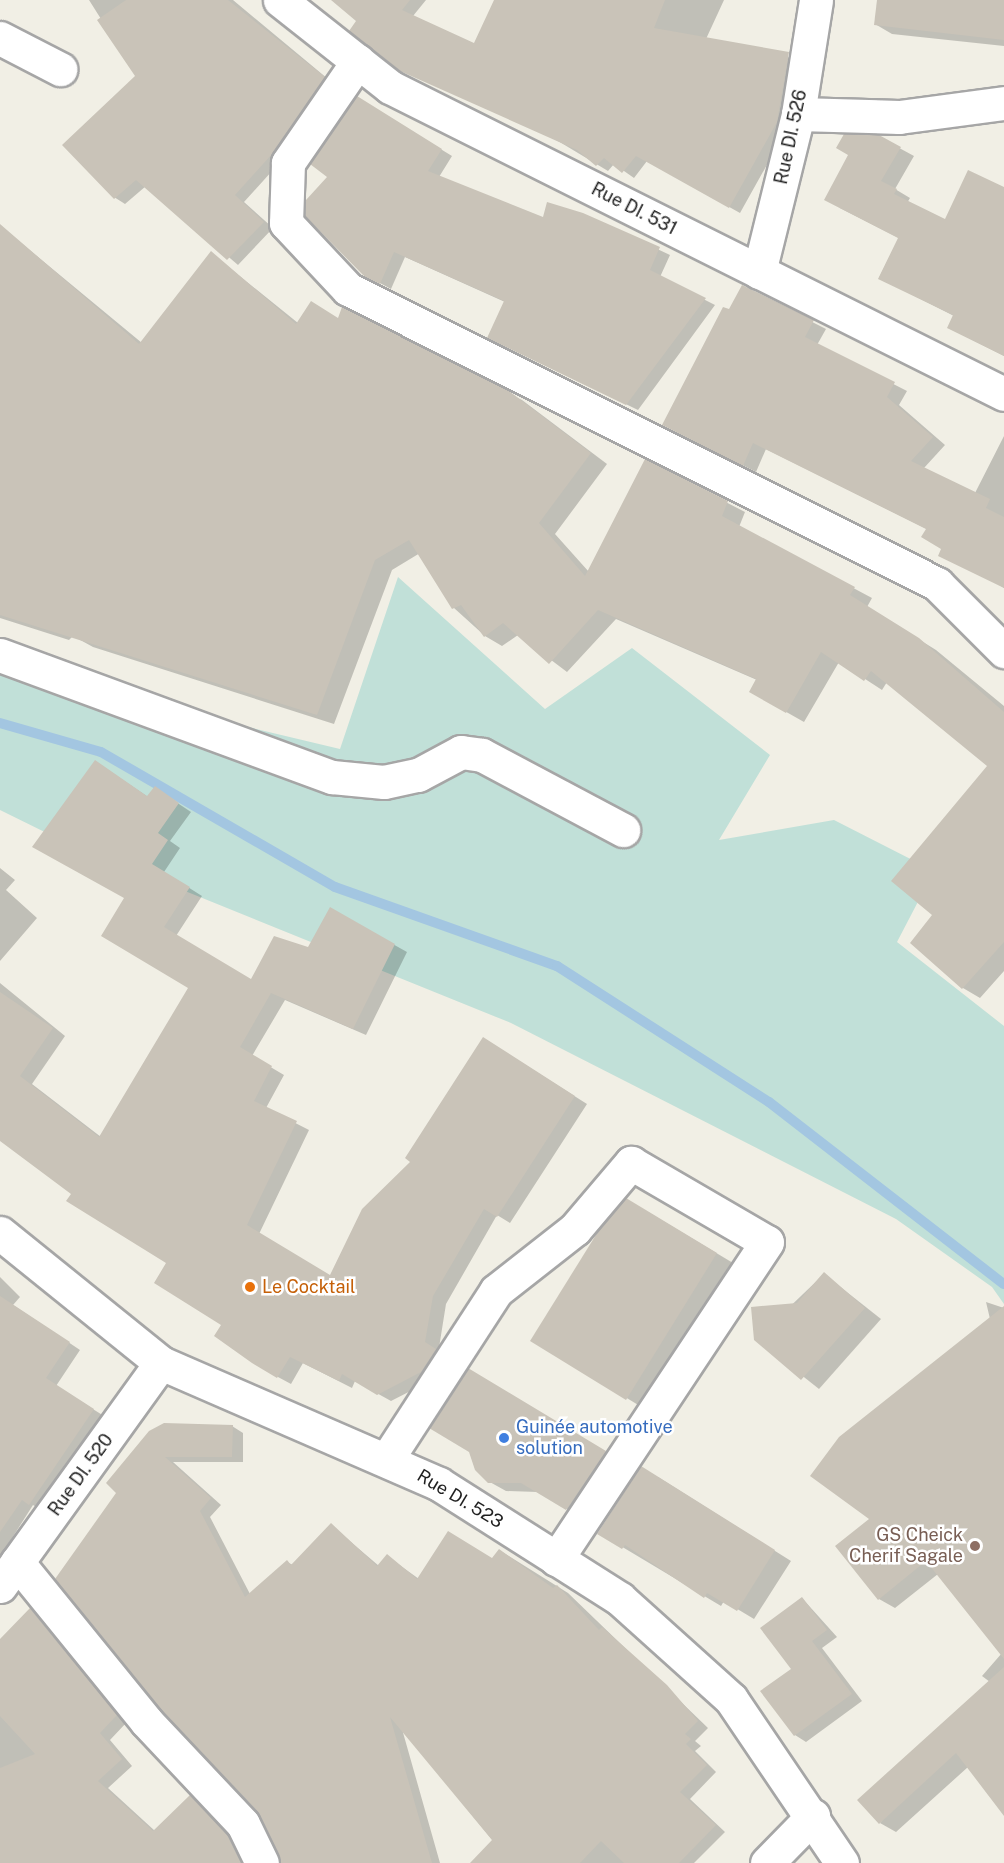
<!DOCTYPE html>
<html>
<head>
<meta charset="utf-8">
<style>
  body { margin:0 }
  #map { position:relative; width:1004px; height:1863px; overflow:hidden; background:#f1efe5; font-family:"Public Sans",sans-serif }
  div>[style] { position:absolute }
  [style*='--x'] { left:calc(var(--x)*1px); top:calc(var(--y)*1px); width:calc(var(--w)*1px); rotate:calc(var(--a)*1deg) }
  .wetland>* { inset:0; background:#c1e0d8 }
  .shadow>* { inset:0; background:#0003 }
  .stream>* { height:10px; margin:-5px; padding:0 5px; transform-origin:5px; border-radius:5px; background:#a3c6e1 }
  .building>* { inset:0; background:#c9c3b8 }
  .roads { filter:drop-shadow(2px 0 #a6a6a6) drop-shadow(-2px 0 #a6a6a6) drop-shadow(0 2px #a6a6a6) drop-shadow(0 -2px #a6a6a6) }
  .minor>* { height:33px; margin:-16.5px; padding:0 16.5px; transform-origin:16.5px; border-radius:16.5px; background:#fff }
  .dots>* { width:16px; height:16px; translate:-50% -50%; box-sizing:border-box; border:3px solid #fff; border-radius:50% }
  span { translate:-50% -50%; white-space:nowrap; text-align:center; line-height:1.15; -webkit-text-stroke:5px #fff; paint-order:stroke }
  .street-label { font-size:18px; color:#1f1f1f }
  .food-label { font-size:18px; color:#c56008 }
  .left { translate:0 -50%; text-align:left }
  .shop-label { font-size:18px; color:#366cbe }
  .education-label { font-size:18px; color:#785e54 }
  .right { translate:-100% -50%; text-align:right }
</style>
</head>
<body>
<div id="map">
  <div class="wetland">
    <div style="clip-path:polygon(398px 577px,545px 709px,632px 648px,770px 755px,719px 840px,834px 820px,934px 871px,897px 942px,1004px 1026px,1004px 1304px,992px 1287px,896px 1219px,511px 1023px,69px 844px,0 810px,0 657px,98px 691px,340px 749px)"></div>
  </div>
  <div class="shadow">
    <div style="clip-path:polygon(89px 0,233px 0,334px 84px,282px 160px,244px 202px,273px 228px,238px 265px,146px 186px,125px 204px,114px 197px,137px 76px)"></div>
    <div style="clip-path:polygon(334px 0,426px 0,413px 16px,474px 45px,495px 0,724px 0,706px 39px,799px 60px,787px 129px,740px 213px,647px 161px,634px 178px,614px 164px,608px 171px,358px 21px)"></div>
    <div style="clip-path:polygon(878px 0,1004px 0,1004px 46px,892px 34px,875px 24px)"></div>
    <div style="clip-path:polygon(357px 98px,452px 156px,439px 177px,544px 219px,583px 214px,670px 255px,660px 277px,715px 305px,638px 410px,500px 343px,505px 302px,405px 257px,391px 289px,378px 282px,330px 177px)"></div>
    <div style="clip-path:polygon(879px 137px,914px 156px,895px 189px,910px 198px,907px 203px,946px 221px,1004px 189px,1004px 356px,949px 328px,954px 316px,879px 278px,899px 238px,840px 208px)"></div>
    <div style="clip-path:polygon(3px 228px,142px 343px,211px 253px,298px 323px,339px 319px,522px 400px,607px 464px,555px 534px,589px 572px,646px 461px,745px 512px,739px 527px,872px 598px,867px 607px,936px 650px,1004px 706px,1004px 971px,980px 998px,963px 988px,935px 915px,989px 766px,887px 682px,882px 690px,839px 662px,804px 722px,751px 692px,757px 680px,616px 619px,567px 672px,518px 635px,502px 646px,485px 636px,454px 608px,420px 553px,392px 570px,334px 724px,93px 647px,73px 636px,69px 640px,0 618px)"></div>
    <div style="clip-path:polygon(743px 287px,826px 329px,817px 345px,907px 391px,899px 405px,945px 445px,924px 468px,975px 493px,1004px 436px,1004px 588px,943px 548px,927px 529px,766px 449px,756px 472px,677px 432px)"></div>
    <div style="clip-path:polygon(96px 762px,148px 797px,155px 788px,191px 812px,170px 841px,180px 848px,164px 872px,202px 896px,176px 936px,252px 981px,309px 948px,330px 909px,407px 952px,366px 1035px,285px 1000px,252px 1056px,284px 1075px,266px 1108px,309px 1130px,259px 1234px,331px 1277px,497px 1047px,587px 1104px,510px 1223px,497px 1215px,446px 1304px,434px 1379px,391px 1401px,355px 1381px,352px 1388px,303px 1363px,291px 1384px,278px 1377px,168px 1262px,0 1139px,0 983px,65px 1036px,32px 1084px,101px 1137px,190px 987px,126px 898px)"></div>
    <div style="clip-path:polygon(0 868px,15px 880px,6px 890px,37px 918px,0 961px)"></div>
    <div style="clip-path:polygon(648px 1212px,738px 1266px,648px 1411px,532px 1340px)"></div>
    <div style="clip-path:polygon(824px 1274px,881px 1319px,819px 1389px,756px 1339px)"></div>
    <div style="clip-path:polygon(0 1277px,20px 1297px,13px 1305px,80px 1350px,56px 1386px,104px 1416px,41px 1510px,33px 1505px,0 1557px)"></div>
    <div style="clip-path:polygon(986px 1302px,1004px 1308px,1004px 1813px,968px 1767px,896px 1832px,880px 1823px,990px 1682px,982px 1676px,1002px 1653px,938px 1574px,895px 1608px,879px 1599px,872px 1519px,990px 1319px)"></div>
    <div style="clip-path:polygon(469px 1370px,621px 1461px,583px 1518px,538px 1492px,506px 1491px,488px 1481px)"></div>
    <div style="clip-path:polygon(232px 1426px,243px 1433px,243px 1462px,173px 1462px,221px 1505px,210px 1517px,250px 1594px,287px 1562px,293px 1565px,331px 1525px,379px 1566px,387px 1556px,419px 1579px,493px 1559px,499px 1550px,568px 1593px,708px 1728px,695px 1741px,701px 1746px,695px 1751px,716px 1772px,690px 1799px,725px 1832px,694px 1863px,511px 1863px,402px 1729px,440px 1863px,280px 1863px,118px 1492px,150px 1432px)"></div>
    <div style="clip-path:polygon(658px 1477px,791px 1561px,754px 1619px,724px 1601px,721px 1606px,599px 1533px)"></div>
    <div style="clip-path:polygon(802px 1598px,837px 1637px,822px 1648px,862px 1701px,806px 1742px,795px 1735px)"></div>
    <div style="clip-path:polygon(30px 1610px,127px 1722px,110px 1740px,132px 1766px,108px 1788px,155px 1831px,190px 1797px,238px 1843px,249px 1863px,0 1863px,0 1656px)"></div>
  </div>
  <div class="stream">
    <div style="--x:0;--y:723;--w:105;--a:16"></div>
    <div style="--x:101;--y:752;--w:270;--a:30"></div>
    <div style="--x:335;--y:887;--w:236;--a:19.6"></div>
    <div style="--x:557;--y:966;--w:252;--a:32.7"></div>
    <div style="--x:769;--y:1102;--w:297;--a:37.8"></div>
  </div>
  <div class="building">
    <div style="clip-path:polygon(126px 0,228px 0,325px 77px,272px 154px,235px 195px,264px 222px,227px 260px,136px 180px,114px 199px,62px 145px,135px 76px,97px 20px)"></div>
    <div style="clip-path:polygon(331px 0,410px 0,402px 10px,474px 43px,494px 0,665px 0,654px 28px,789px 52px,777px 122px,729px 208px,636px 156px,622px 173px,604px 158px,596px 166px,577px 150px,400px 71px,349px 31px,356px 21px)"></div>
    <div style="clip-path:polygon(877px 0,1004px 0,1004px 40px,874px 25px)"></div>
    <div style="clip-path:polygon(357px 96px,442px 149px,428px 171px,543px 217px,547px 202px,583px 213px,660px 247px,650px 270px,706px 298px,626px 405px,487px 338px,504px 301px,394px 252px,380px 284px,365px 277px,305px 216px,306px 200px,327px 177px,310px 164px)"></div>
    <div style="clip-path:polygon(844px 134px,879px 135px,901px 147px,881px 181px,897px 189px,894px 194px,945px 219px,968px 170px,1004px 187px,1004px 356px,947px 328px,953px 315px,878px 279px,898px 238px,824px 200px,848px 155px,836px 148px)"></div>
    <div style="clip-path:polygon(0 224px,139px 344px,211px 251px,296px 324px,311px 301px,338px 318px,342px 307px,505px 388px,591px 453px,539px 523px,585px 576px,645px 459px,728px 501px,722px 516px,855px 587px,850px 595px,919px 638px,1004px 712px,1004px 942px,962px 989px,910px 943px,932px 915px,891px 881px,987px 766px,871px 671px,864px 681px,821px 652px,786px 713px,749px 692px,756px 679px,598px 610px,549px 664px,503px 623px,484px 637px,461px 605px,452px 609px,409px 540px,375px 560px,317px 715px,0 615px)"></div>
    <div style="clip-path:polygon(742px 285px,814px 320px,805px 337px,895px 382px,887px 397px,933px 437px,911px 461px,990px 499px,986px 508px,1004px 517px,1004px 588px,938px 556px,941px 549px,921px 537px,926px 529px,753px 443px,743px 466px,662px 425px,723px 307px,729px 309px)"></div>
    <div style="clip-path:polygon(95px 760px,147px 796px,155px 786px,179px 803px,158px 833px,168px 840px,152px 864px,190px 887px,164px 927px,251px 979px,274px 936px,308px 947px,330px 907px,395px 944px,353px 1029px,271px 993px,240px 1047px,272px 1066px,254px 1101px,297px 1121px,247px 1225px,330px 1275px,362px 1209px,410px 1162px,405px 1158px,483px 1037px,575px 1096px,497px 1217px,484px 1209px,433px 1296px,425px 1342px,436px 1349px,421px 1372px,377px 1395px,342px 1374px,339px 1381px,290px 1357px,277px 1378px,252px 1363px,214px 1336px,221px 1325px,154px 1283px,166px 1263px,66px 1201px,71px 1194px,0 1141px,0 992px,53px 1028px,20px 1076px,99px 1137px,188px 988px,101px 936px,124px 898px,32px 847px)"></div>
    <div style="clip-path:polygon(626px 1198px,717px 1253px,626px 1400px,530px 1341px,599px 1230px)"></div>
    <div style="clip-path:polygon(824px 1272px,865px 1308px,801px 1380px,754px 1340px,751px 1307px,797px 1303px)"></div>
    <div style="clip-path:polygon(0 1296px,70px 1342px,46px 1378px,94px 1409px,29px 1505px,22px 1500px,0 1532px)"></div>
    <div style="clip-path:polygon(1004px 1306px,1004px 1659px,926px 1561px,878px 1600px,835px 1546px,869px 1519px,810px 1476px,839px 1437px)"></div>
    <div style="clip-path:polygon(468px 1368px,606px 1451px,566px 1510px,521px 1483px,488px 1483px,475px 1470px,469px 1452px,429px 1428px)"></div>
    <div style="clip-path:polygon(164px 1423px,233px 1425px,232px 1457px,165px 1457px,211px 1498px,200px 1511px,245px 1597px,287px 1560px,291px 1565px,331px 1523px,377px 1566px,387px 1554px,417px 1579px,448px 1531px,492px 1558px,499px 1549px,553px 1588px,557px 1585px,599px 1630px,602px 1627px,667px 1685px,698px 1721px,685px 1734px,691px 1739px,686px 1744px,707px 1765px,680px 1792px,716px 1825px,679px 1863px,624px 1863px,601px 1841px,580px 1863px,470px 1863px,492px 1840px,390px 1717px,432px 1863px,281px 1863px,257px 1811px,160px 1709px,55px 1579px,116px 1493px,106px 1483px,149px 1431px)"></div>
    <div style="clip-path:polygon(641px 1466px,775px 1550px,737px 1611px,707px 1593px,704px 1598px,625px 1545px,622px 1549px,597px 1534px)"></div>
    <div style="clip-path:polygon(802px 1597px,827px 1630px,812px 1641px,852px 1694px,794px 1736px,760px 1691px,791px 1669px,760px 1628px)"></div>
    <div style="clip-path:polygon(30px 1608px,117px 1715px,100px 1733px,122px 1759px,98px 1781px,153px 1831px,190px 1795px,227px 1835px,241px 1863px,0 1863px,0 1768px,35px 1754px,0 1716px,0 1639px)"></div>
    <div style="clip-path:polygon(1004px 1667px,1004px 1816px,956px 1753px,879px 1824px,857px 1800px)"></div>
  </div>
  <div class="roads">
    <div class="minor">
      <div style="--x:280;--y:0;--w:140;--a:38.3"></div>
      <div style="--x:390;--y:87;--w:686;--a:26.57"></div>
      <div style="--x:0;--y:38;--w:68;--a:27.3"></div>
      <div style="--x:358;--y:61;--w:124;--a:124.5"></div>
      <div style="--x:288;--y:163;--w:60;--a:91.9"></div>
      <div style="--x:286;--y:223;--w:91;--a:46.8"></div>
      <div style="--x:348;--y:289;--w:659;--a:26.6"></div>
      <div style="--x:937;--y:584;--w:95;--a:45"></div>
      <div style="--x:798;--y:114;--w:101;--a:1.7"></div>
      <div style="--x:899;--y:117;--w:106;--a:-7.6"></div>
      <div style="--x:759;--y:272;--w:163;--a:-76.1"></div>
      <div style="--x:798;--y:114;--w:115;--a:-81"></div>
      <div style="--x:0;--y:655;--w:354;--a:20.2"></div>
      <div style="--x:332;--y:777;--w:52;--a:5.5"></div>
      <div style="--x:384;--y:782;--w:35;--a:-12"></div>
      <div style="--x:418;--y:775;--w:49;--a:-28.1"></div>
      <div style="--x:461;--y:752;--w:21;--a:8"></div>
      <div style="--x:482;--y:755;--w:160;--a:28"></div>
      <div style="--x:0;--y:1233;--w:207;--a:38.9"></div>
      <div style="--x:161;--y:1363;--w:303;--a:23.5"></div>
      <div style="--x:439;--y:1484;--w:214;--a:32.4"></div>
      <div style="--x:620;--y:1599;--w:149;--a:42"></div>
      <div style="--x:731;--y:1699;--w:198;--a:55.9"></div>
      <div style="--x:387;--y:1459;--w:200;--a:-57"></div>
      <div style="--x:496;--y:1291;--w:100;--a:-38.1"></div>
      <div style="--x:575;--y:1229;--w:87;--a:-49.7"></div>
      <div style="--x:631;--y:1163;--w:157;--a:30.2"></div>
      <div style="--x:767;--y:1242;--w:381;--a:123.6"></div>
      <div style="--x:17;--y:1562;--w:205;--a:50.9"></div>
      <div style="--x:146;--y:1721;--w:141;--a:46.7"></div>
      <div style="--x:243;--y:1824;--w:43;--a:64"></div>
      <div style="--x:0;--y:1586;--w:275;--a:-54.2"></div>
      <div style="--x:767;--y:1863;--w:66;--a:-45.6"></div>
    </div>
  </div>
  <div class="dots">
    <div style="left:250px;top:1287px;background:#e8710a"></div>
    <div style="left:504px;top:1438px;background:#3f7fe0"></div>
    <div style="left:975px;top:1546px;background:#8d6e63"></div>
  </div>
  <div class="street-label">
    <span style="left:791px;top:137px;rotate:-78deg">Rue DI. 526</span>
    <span style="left:634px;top:209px;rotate:27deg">Rue DI. 531</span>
    <span style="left:81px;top:1475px;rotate:-54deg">Rue DI. 520</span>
    <span style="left:460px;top:1499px;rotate:31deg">Rue DI. 523</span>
  </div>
  <div class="food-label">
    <span class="left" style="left:262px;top:1287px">Le Cocktail</span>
  </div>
  <div class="shop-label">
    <span class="left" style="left:516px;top:1438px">Guinée automotive<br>solution</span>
  </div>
  <div class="education-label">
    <span class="right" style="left:963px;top:1546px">GS Cheick<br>Cherif Sagale</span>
  </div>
</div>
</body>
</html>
